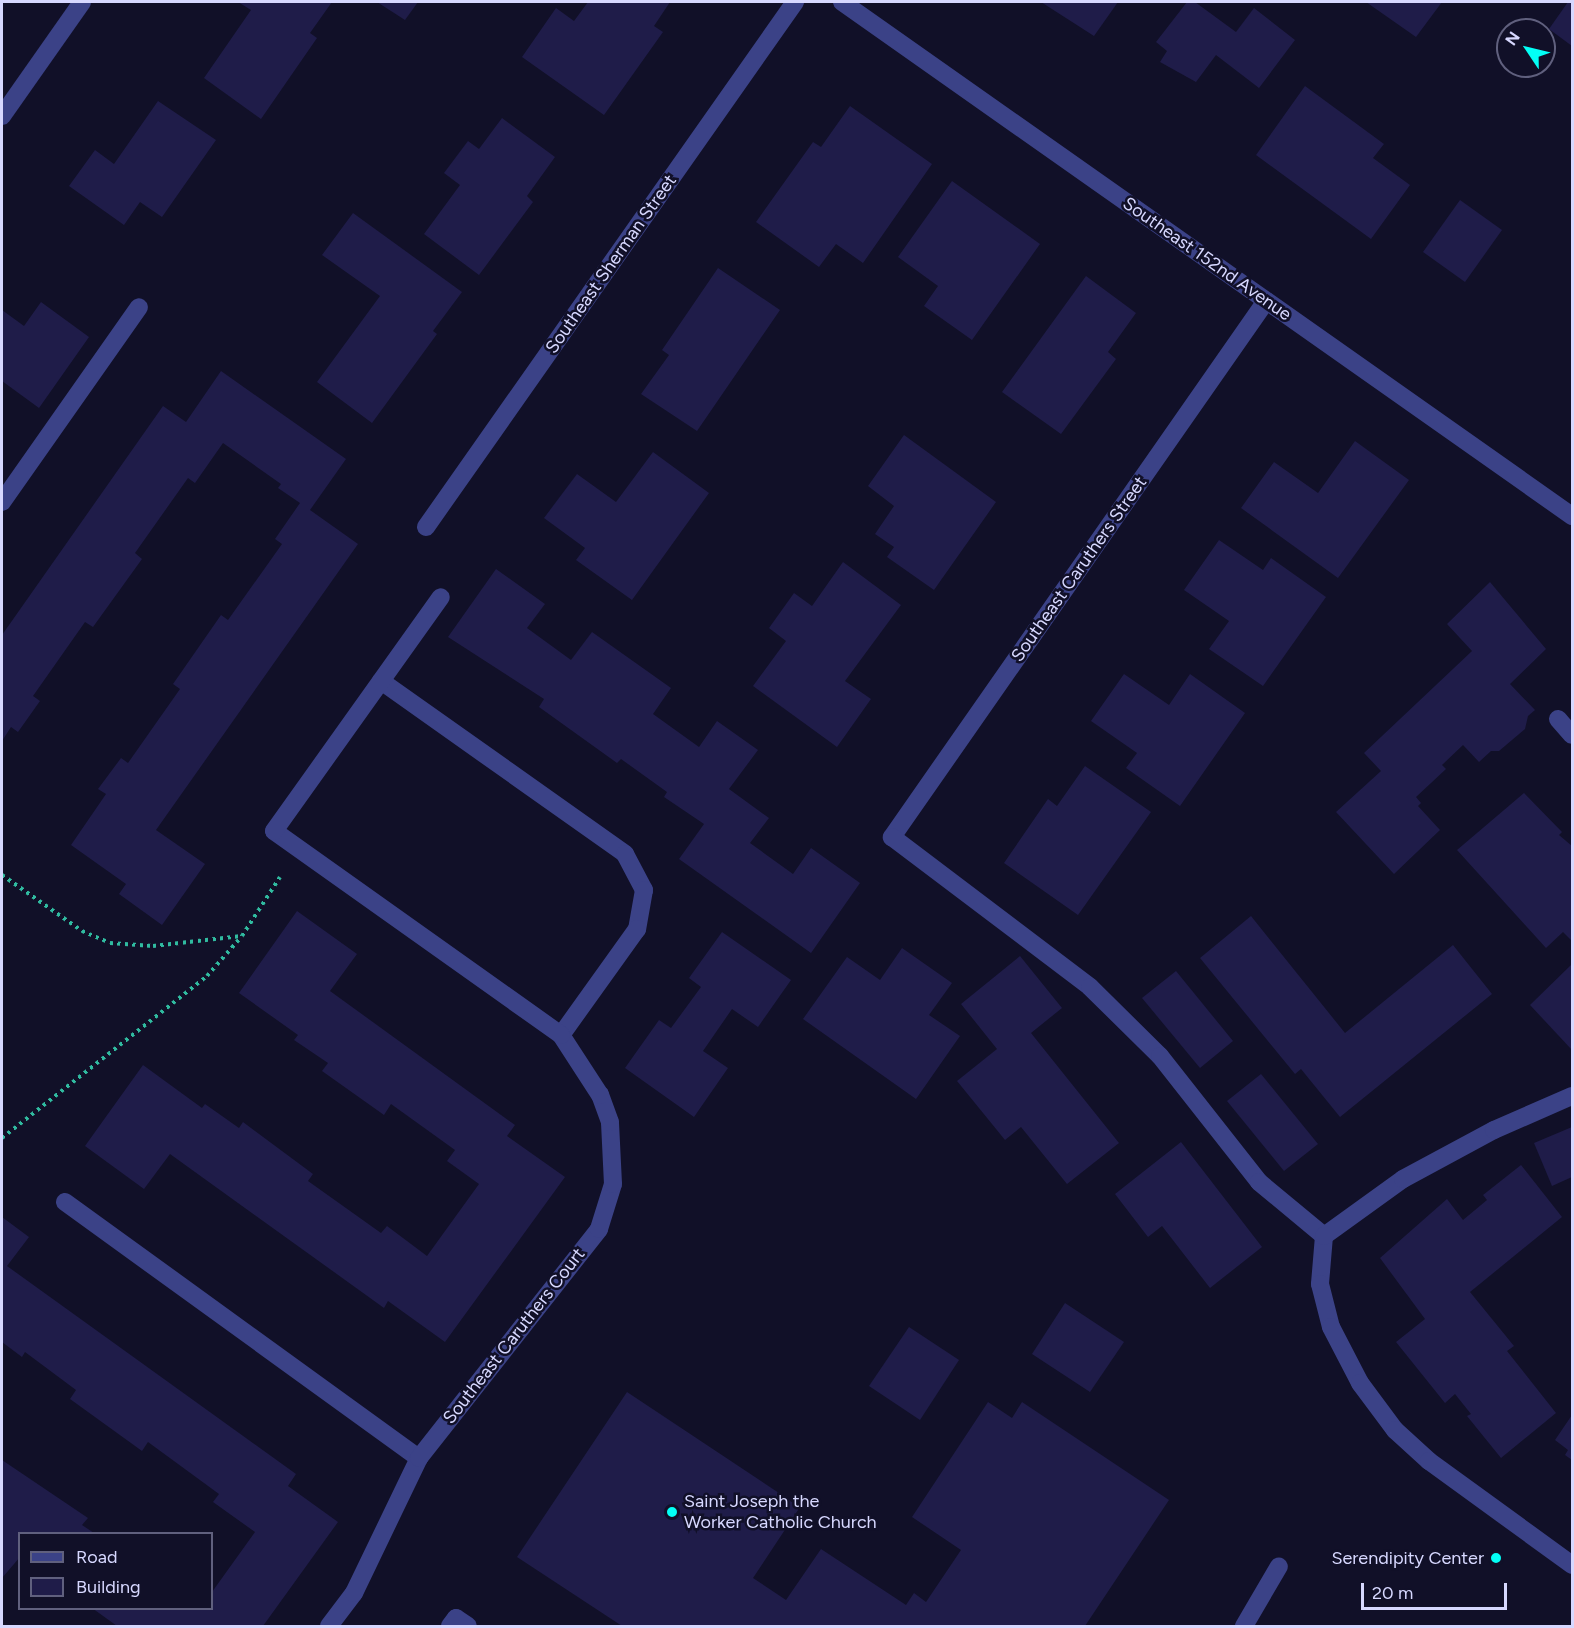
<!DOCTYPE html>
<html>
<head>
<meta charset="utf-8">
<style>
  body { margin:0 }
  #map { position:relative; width:1574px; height:1628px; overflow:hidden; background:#111028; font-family:Figtree,sans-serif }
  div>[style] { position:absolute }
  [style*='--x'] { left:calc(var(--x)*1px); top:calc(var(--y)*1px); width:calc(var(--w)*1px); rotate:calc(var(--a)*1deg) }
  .building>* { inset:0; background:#1f1c49 }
  .path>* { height:4px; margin-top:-2px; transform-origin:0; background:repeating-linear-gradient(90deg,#30bba0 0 3px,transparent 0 7.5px) }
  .minor>* { height:18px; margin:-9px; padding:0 9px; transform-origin:9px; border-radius:9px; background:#3b4287 }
  .dots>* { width:16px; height:16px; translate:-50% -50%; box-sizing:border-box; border:3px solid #111028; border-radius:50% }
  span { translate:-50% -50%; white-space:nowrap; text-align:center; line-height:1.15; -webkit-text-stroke:5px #111028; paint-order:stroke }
  .street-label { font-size:18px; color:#d7d8ff }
  .poi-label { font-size:18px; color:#d7d8ff }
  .left { translate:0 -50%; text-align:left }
  .right { translate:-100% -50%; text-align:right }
  .frame { position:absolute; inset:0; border:3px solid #d7d8ff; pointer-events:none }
  .legend { position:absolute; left:18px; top:1532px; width:195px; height:78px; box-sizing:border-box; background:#111028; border:2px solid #60607e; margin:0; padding:8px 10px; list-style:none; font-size:18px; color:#d7d8ff }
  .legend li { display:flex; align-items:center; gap:12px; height:30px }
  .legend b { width:30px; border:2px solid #60607e }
  .north { position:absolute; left:1496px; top:18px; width:60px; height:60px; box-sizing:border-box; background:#111028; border:2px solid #60607e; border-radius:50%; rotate:305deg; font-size:16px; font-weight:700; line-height:24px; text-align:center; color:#d7d8ff }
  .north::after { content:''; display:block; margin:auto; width:21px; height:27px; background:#03fff6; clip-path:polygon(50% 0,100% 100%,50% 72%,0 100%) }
  .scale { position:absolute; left:1361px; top:1583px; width:146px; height:27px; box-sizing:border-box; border:3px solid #d7d8ff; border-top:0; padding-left:8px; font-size:18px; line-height:21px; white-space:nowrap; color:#d7d8ff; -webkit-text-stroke:4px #111028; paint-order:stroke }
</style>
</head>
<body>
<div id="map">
  <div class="building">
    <div style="clip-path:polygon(238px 2px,332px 2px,310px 33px,317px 38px,261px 119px,204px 78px,251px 10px)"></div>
    <div style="clip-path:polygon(377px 2px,418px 2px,405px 20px)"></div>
    <div style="clip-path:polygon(588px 2px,670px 2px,654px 26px,663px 32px,604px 115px,522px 57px,556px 8px,574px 21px)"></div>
    <div style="clip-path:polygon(1041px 2px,1118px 2px,1094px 36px)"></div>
    <div style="clip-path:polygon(1187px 2px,1195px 2px,1236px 32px,1254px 8px,1295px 40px,1259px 88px,1216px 55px,1196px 82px,1160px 62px,1167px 51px,1156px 42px)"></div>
    <div style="clip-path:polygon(1366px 2px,1442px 2px,1416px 37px)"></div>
    <div style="clip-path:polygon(1568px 2px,1572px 2px,1572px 46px,1549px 29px)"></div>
    <div style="clip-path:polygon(1305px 86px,1384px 144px,1373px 158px,1410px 185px,1371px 239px,1256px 155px)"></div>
    <div style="clip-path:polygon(158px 101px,216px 140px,162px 217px,140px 202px,124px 225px,69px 186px,95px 150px,114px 164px)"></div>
    <div style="clip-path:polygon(850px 106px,932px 164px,863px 263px,836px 244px,819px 267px,756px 222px,813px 142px,821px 147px)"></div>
    <div style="clip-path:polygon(502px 118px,555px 157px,527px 196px,533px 202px,479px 275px,424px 234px,460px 185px,444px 173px,468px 141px,479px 149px)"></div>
    <div style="clip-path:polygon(952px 181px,1040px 244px,972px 340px,924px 306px,938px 286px,898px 257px)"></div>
    <div style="clip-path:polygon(1460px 200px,1502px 230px,1465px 282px,1423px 252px)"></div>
    <div style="clip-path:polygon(353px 213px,462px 292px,433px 331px,437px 334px,372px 423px,317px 382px,380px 296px,322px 255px)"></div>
    <div style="clip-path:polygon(718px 268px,780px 310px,697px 431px,641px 394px,669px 355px,662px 350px)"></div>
    <div style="clip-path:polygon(1086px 276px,1136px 313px,1108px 352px,1116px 359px,1061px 434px,1002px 392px)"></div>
    <div style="clip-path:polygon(41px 302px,89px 337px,39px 408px,2px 381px,2px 310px,24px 326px)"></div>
    <div style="clip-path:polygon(221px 371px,346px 459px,310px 510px,358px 544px,156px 830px,205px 864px,162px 925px,119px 894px,126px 884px,71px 845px,106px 794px,98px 789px,121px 758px,128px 763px,180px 689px,173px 684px,221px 615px,228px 620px,282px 544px,275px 539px,300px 503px,278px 488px,281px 484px,223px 443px,195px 483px,188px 478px,135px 553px,142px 559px,93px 627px,85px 622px,33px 696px,40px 701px,18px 732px,11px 727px,2px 741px,2px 635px,163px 406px,186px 422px)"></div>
    <div style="clip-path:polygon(904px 435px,996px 502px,934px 590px,887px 557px,894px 547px,875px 534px,894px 506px,868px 486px)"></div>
    <div style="clip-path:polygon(1355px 441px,1409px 480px,1338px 578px,1241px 508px,1274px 462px,1318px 493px)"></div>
    <div style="clip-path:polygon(653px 452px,709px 493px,632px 600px,576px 560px,585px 548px,544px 518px,577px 474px,616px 502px)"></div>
    <div style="clip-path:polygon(1219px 540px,1263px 570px,1271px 558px,1326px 597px,1263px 686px,1209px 649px,1229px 621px,1184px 590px)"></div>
    <div style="clip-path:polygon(843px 562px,901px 605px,845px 681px,871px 699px,837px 747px,753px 686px,786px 641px,769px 628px,794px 593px,812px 606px)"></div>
    <div style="clip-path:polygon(496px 569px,545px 604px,527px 628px,571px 660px,592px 632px,671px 688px,653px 714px,699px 747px,717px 721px,758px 750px,729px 789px,769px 818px,750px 843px,793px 874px,811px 848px,860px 883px,811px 953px,679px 859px,704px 824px,664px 797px,667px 792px,621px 759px,617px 763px,539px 707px,544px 699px,448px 637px)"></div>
    <div style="clip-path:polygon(1490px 582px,1546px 649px,1510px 684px,1535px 710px,1528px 716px,1525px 729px,1499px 751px,1491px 751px,1479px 762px,1463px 745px,1442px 765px,1446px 769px,1416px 797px,1421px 803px,1418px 806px,1440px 830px,1394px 874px,1336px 812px,1381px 771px,1364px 753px,1472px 651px,1447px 624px)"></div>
    <div style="clip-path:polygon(1124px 674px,1169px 705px,1190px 674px,1245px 713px,1180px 806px,1126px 768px,1137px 753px,1091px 721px)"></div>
    <div style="clip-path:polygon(1085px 766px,1151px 812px,1078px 915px,1004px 863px,1048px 799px,1057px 806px)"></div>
    <div style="clip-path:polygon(1524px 793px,1562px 832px,1559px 835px,1572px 846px,1572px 941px,1563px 932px,1546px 948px,1457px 850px)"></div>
    <div style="clip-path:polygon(297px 911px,357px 954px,330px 991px,515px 1125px,507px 1136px,565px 1177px,445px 1342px,388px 1301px,384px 1308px,170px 1154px,144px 1189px,85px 1146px,143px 1065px,202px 1108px,205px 1104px,239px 1128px,243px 1122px,313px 1174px,308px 1181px,381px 1233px,387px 1226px,427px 1256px,479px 1184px,447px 1161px,455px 1150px,391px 1104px,384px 1115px,322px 1071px,328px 1063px,294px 1040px,298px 1035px,239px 993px)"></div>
    <div style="clip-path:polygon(1251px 916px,1345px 1033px,1453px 945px,1492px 994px,1340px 1117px,1301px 1069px,1295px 1074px,1200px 958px)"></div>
    <div style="clip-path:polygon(722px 932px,791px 980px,758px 1027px,732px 1009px,703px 1051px,728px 1068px,694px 1117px,625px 1068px,659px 1020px,671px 1028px,701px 987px,689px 978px)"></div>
    <div style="clip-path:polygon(902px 948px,952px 983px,929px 1015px,960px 1036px,916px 1099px,803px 1019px,847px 957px,880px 980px)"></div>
    <div style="clip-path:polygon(1020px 956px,1062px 1008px,1031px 1033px,1119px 1143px,1067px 1184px,1021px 1127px,1005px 1140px,957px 1081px,997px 1049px,961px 1004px)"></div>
    <div style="clip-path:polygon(1572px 964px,1572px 1050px,1530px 1005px)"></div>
    <div style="clip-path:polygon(1176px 971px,1233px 1041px,1200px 1068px,1142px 998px)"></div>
    <div style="clip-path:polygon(1261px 1074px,1318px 1144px,1284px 1171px,1227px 1101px)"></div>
    <div style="clip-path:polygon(1572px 1127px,1572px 1177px,1552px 1186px,1534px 1143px)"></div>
    <div style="clip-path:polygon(1181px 1142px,1262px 1247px,1210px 1288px,1162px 1226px,1148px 1237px,1115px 1194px)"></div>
    <div style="clip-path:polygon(1521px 1165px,1562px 1217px,1470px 1292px,1514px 1346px,1507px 1351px,1556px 1413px,1501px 1458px,1467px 1416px,1471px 1414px,1455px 1394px,1445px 1403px,1396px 1342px,1425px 1319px,1380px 1258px,1447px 1199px,1463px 1220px,1487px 1200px,1483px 1195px)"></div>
    <div style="clip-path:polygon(2px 1217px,29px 1237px,7px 1266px,296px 1474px,288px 1486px,338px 1522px,263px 1626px,117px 1626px,92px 1608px,212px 1608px,212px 1592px,255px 1532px,213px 1502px,219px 1494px,148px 1442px,142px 1451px,70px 1399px,76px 1390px,25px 1352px,22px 1357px,2px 1342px)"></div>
    <div style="clip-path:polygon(1065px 1303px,1124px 1342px,1090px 1392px,1032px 1354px)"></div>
    <div style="clip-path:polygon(909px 1327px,959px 1360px,920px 1420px,869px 1386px)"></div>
    <div style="clip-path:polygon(627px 1392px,800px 1507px,753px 1578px,786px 1600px,821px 1549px,906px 1605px,914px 1593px,926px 1602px,961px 1550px,912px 1517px,988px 1402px,1012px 1418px,1022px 1402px,1169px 1500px,1085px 1626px,622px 1626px,517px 1557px)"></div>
    <div style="clip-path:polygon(1572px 1415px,1572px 1460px,1565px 1455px,1568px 1450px,1555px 1440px)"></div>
    <div style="clip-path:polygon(2px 1460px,88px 1518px,82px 1525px,94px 1533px,20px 1533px,20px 1557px,2px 1578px)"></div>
  </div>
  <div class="path">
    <div style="--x:2;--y:875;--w:98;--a:35"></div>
    <div style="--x:82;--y:931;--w:30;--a:23"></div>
    <div style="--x:110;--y:943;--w:43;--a:4"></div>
    <div style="--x:153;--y:946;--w:89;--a:-6.5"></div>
    <div style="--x:2;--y:1138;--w:261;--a:-38.3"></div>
    <div style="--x:207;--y:976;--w:53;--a:-48.8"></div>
    <div style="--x:242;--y:936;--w:70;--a:-57.2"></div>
  </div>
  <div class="minor">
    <div style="--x:842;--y:2;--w:893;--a:35.15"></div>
    <div style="--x:2;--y:116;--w:139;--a:-54.9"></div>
    <div style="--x:1266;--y:301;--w:654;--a:124.91"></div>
    <div style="--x:892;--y:837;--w:248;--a:37.1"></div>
    <div style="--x:1090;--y:987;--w:98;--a:44.6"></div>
    <div style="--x:1160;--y:1056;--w:160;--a:51.8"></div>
    <div style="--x:1259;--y:1182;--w:85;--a:39.7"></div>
    <div style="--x:1324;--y:1236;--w:48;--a:94.8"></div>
    <div style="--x:1320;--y:1284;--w:44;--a:75.7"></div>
    <div style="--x:1331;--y:1327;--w:63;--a:62.6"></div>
    <div style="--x:1360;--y:1383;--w:59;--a:53.3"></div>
    <div style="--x:1395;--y:1430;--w:46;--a:42.4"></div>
    <div style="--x:1429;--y:1461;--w:177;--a:36"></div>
    <div style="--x:2;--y:502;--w:238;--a:-54.9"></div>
    <div style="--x:426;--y:527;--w:642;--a:-54.9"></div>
    <div style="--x:381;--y:681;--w:299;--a:35.3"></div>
    <div style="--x:625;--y:854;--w:41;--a:62.2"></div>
    <div style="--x:644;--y:890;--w:40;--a:100"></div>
    <div style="--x:637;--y:929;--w:130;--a:125.6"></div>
    <div style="--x:1558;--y:719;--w:21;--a:49"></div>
    <div style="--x:65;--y:1202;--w:437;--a:35.9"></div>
    <div style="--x:1324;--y:1236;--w:97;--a:-35.8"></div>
    <div style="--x:1403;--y:1179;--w:103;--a:-28.3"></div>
    <div style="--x:1494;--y:1130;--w:85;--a:-23.6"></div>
    <div style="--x:329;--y:1626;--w:41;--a:-52.9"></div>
    <div style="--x:354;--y:1593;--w:150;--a:-64.3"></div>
    <div style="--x:419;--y:1458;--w:291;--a:-51.8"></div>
    <div style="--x:599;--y:1229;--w:47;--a:-72.7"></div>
    <div style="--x:613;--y:1184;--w:62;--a:-92.8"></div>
    <div style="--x:610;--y:1122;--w:29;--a:-110"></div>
    <div style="--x:600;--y:1095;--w:72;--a:-123"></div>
    <div style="--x:561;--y:1035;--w:352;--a:-144.6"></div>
    <div style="--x:274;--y:831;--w:287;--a:-54.5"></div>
    <div style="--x:450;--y:1626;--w:10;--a:-53"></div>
    <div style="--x:456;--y:1618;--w:14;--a:34"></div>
    <div style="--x:1244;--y:1626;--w:69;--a:-59.7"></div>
  </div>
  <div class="dots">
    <div style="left:672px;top:1512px;background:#03fff6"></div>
    <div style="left:1496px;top:1558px;background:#03fff6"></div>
  </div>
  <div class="street-label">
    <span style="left:1207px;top:259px;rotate:35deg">Southeast 152nd Avenue</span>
    <span style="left:611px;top:264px;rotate:-55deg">Southeast Sherman Street</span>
    <span style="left:1079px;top:569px;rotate:-55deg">Southeast Caruthers Street</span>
    <span style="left:514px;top:1336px;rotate:-52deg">Southeast Caruthers Court</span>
  </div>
  <div class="poi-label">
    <span class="left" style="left:684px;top:1512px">Saint Joseph the<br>Worker Catholic Church</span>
    <span class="right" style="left:1484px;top:1558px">Serendipity Center</span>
  </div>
  <div class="frame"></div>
  <ul class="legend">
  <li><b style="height:8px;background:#3b4287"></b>Road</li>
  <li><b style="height:16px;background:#1f1c49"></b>Building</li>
  </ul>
  <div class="north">N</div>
  <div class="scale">20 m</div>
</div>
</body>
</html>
